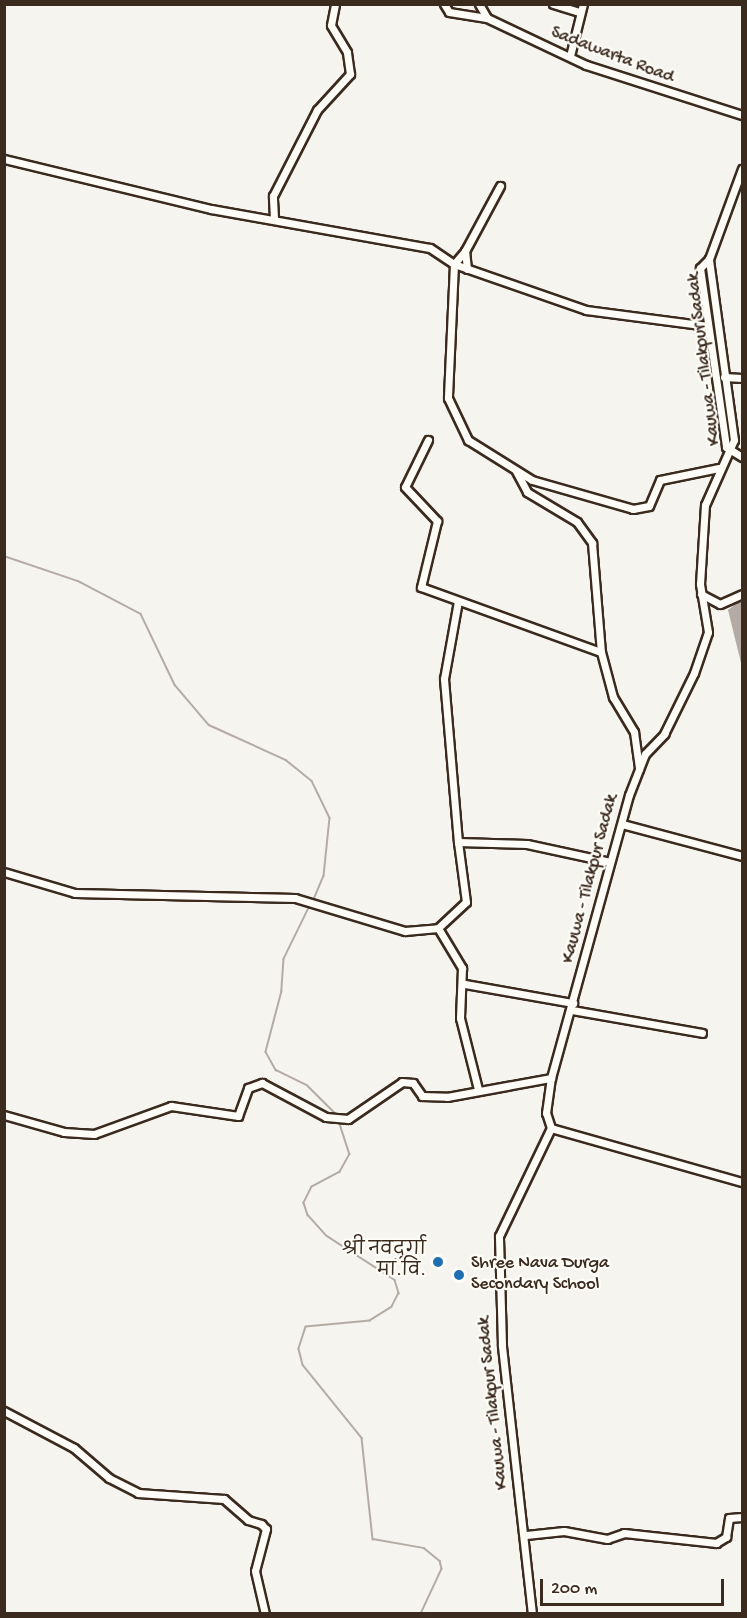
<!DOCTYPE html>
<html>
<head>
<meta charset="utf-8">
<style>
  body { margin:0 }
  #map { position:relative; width:747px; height:1618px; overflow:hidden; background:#f5f4ee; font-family:"Gochi Hand","Playpen Sans Deva",sans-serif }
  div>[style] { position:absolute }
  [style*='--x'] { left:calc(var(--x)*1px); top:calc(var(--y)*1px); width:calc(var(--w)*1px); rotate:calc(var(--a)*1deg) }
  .water>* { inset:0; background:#b4aca4 }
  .stream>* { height:1.5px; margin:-0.75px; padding:0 0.75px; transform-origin:0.75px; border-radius:0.75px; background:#b4aca4 }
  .roads { filter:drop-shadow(2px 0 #3b2a1e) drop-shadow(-2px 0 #3b2a1e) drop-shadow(0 2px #3b2a1e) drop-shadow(0 -2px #3b2a1e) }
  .street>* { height:7px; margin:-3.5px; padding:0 3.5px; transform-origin:3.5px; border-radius:3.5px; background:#fdfcf7 }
  .dots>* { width:16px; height:16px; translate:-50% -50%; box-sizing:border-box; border:3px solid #fdfcf7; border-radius:50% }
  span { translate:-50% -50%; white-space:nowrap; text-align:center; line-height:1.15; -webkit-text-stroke:4.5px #fdfcf7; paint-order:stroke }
  .street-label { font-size:18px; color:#3b2a1e }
  .poi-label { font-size:18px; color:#3b2a1e }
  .right { translate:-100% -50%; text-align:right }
  .left { translate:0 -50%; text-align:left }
  .frame { position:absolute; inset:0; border:6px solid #3b2a1e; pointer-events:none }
  .scale { position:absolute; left:540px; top:1579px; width:184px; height:27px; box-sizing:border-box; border:3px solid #3b2a1e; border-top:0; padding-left:8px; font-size:18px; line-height:21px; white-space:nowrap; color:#3b2a1e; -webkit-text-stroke:4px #fdfcf7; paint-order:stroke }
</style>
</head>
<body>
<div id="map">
  <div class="water">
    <div style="clip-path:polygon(742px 599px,742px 667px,728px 610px)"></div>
  </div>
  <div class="stream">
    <div style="--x:4;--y:556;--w:78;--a:18.7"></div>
    <div style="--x:78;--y:581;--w:71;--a:27.6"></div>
    <div style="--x:141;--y:614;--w:79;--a:64.4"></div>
    <div style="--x:175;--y:685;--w:52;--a:49.6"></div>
    <div style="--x:209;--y:725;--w:85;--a:24.4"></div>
    <div style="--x:286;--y:760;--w:33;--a:39"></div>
    <div style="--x:312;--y:781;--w:41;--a:64.1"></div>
    <div style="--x:330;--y:818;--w:58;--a:95.9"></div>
    <div style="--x:324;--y:876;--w:26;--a:113"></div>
    <div style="--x:310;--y:906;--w:59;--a:116.1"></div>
    <div style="--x:284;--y:959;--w:32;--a:94"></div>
    <div style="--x:282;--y:991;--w:63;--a:104.7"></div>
    <div style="--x:266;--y:1052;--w:21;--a:61"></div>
    <div style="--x:276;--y:1070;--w:34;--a:26"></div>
    <div style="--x:307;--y:1085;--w:41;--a:45"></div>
    <div style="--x:339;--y:1121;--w:35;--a:72"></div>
    <div style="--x:350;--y:1154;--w:21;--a:119"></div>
    <div style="--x:340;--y:1172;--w:32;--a:152"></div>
    <div style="--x:312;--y:1187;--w:18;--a:117"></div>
    <div style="--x:304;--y:1203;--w:13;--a:72"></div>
    <div style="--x:308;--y:1215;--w:28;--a:48"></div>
    <div style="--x:327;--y:1236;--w:81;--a:32.9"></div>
    <div style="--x:395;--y:1280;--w:14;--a:73"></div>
    <div style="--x:399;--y:1293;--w:16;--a:117"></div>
    <div style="--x:392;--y:1307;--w:26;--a:148"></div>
    <div style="--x:370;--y:1321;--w:64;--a:174.6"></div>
    <div style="--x:306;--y:1327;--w:23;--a:108"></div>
    <div style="--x:299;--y:1349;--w:16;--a:76"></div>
    <div style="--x:303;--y:1365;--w:94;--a:51.1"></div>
    <div style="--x:362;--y:1438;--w:102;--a:83.8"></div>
    <div style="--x:373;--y:1539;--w:52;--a:10"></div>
    <div style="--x:424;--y:1548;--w:21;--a:39"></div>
    <div style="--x:440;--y:1561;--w:8;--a:76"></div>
    <div style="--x:442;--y:1569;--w:50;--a:115"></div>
  </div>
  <div class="roads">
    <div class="street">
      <div style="--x:444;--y:4;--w:9;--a:58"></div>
      <div style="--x:449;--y:12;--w:38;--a:9"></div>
      <div style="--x:487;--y:18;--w:110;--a:25.4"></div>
      <div style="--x:586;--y:65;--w:164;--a:17.8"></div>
      <div style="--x:479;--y:4;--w:16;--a:60"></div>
      <div style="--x:553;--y:4;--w:27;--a:17"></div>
      <div style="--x:570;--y:56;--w:54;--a:-76"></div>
      <div style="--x:4;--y:159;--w:213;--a:13.6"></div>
      <div style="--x:211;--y:209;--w:222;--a:10.1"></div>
      <div style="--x:430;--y:248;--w:29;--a:34"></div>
      <div style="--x:454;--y:264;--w:140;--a:19.2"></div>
      <div style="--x:586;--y:310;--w:123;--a:7.5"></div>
      <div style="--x:274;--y:218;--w:22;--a:-93"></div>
      <div style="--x:273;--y:196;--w:97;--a:-62.9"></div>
      <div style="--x:317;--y:110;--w:49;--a:-47.5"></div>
      <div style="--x:350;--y:74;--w:22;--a:-98"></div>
      <div style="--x:347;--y:52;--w:31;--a:-121"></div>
      <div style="--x:331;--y:25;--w:21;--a:-79"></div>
      <div style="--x:465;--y:251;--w:17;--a:130"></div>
      <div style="--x:454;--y:264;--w:134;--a:92.6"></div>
      <div style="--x:448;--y:398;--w:47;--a:64.5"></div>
      <div style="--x:468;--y:440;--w:75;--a:32"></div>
      <div style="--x:532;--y:480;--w:105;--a:16"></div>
      <div style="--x:633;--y:509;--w:16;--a:-11"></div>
      <div style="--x:649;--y:506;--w:28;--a:-67"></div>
      <div style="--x:660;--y:480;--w:60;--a:-11.5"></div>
      <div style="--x:709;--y:259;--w:13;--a:135"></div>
      <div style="--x:700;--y:268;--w:181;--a:81.7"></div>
      <div style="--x:726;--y:447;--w:19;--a:32"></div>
      <div style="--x:467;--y:269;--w:18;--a:-96"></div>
      <div style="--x:465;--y:251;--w:74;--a:-61.7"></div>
      <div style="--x:724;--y:377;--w:18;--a:3"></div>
      <div style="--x:428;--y:440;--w:52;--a:116.1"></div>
      <div style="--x:405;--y:487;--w:47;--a:46.7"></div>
      <div style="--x:437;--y:521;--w:68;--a:103.6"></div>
      <div style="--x:421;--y:587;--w:191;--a:19.9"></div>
      <div style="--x:516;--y:471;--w:24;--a:62"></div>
      <div style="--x:527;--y:492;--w:58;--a:31"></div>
      <div style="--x:577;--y:522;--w:26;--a:54"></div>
      <div style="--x:592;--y:543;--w:109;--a:85.3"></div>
      <div style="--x:601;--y:652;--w:47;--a:75.1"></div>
      <div style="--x:613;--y:697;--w:41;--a:59"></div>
      <div style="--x:634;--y:732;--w:37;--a:82"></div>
      <div style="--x:701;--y:594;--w:21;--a:28"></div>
      <div style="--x:720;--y:604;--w:24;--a:-24"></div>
      <div style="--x:458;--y:601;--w:79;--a:100.2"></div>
      <div style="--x:444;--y:679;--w:164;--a:85.1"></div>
      <div style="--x:458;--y:842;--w:69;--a:1.7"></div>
      <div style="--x:527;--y:844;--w:85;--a:12.2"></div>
      <div style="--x:622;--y:824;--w:124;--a:14.9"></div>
      <div style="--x:4;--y:872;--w:74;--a:16.5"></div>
      <div style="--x:75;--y:893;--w:220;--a:1.3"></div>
      <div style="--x:295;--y:898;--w:115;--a:16.7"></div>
      <div style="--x:405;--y:931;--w:33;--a:-5"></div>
      <div style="--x:438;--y:928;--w:47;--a:59"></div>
      <div style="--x:462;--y:968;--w:50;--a:92.3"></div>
      <div style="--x:460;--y:1018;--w:73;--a:75.8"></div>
      <div style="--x:438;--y:928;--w:38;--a:-43"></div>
      <div style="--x:466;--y:902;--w:61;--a:-97.6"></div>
      <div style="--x:465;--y:984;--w:110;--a:10"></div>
      <div style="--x:572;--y:1010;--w:132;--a:10"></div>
      <div style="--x:4;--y:1115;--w:62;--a:15.8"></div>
      <div style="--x:64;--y:1132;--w:30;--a:4"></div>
      <div style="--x:94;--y:1134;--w:82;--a:-20"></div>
      <div style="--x:171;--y:1106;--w:68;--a:8.5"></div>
      <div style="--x:238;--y:1116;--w:30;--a:-70"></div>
      <div style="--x:248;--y:1088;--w:15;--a:-20"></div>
      <div style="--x:262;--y:1083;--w:72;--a:28"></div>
      <div style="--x:326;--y:1117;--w:22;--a:5"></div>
      <div style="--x:348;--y:1119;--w:65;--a:-34.4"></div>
      <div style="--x:402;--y:1082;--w:11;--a:5"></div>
      <div style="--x:413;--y:1083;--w:16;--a:55"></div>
      <div style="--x:422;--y:1096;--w:25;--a:2"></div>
      <div style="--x:447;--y:1097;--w:106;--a:-10.4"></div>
      <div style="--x:551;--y:1128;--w:198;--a:15.8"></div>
      <div style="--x:4;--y:1411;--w:79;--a:27.9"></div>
      <div style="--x:74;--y:1448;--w:46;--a:40.6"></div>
      <div style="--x:109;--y:1478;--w:33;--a:27"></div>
      <div style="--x:138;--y:1493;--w:86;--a:4"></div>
      <div style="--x:224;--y:1499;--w:32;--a:41"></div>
      <div style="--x:248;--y:1520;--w:14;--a:17"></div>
      <div style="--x:261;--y:1524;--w:7;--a:45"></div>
      <div style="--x:266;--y:1529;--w:43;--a:104.7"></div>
      <div style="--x:255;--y:1571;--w:44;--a:76.9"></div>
      <div style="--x:526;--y:1535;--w:38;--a:-6"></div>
      <div style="--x:564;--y:1531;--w:44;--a:10.5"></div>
      <div style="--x:607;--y:1539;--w:18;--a:-19"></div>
      <div style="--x:624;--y:1533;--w:93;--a:6.2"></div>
      <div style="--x:716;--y:1543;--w:12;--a:-31"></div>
      <div style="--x:726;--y:1537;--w:19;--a:-81"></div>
      <div style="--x:729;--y:1518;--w:13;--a:-4"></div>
      <div style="--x:532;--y:1614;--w:271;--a:-96.4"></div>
      <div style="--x:502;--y:1345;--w:109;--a:-91.6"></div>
      <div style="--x:499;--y:1236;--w:120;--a:-64.3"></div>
      <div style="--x:551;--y:1128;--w:16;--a:-108"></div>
      <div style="--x:546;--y:1113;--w:35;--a:-82"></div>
      <div style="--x:551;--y:1078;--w:294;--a:-74.6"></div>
      <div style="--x:629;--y:795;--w:44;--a:-68.7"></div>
      <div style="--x:645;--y:754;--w:28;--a:-46"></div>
      <div style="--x:664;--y:734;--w:68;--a:-63.8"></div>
      <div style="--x:694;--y:673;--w:43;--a:-71.1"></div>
      <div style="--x:708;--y:632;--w:49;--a:-99.5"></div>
      <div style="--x:700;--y:584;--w:79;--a:-86.4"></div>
      <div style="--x:705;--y:505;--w:71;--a:-66"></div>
      <div style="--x:734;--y:440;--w:183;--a:-97.9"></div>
      <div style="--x:709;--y:259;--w:96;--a:-69.9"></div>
    </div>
  </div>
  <div class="dots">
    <div style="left:438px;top:1262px;background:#1f6fb2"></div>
    <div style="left:459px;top:1275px;background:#1f6fb2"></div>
  </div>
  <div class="street-label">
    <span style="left:612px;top:56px;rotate:21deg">Sadawarta Road</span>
    <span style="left:705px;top:359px;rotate:-97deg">Kauwa - Tilakpur Sadak</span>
    <span style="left:591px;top:879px;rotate:-75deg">Kauwa - Tilakpur Sadak</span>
    <span style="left:494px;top:1403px;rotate:-96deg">Kauwa - Tilakpur Sadak</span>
  </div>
  <div class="poi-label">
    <span class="right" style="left:426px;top:1262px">श्री नवदुर्गा<br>मा.वि.</span>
    <span class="left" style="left:471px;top:1275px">Shree Nava Durga<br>Secondary School</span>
  </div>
  <div class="frame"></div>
  <div class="scale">200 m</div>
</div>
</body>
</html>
